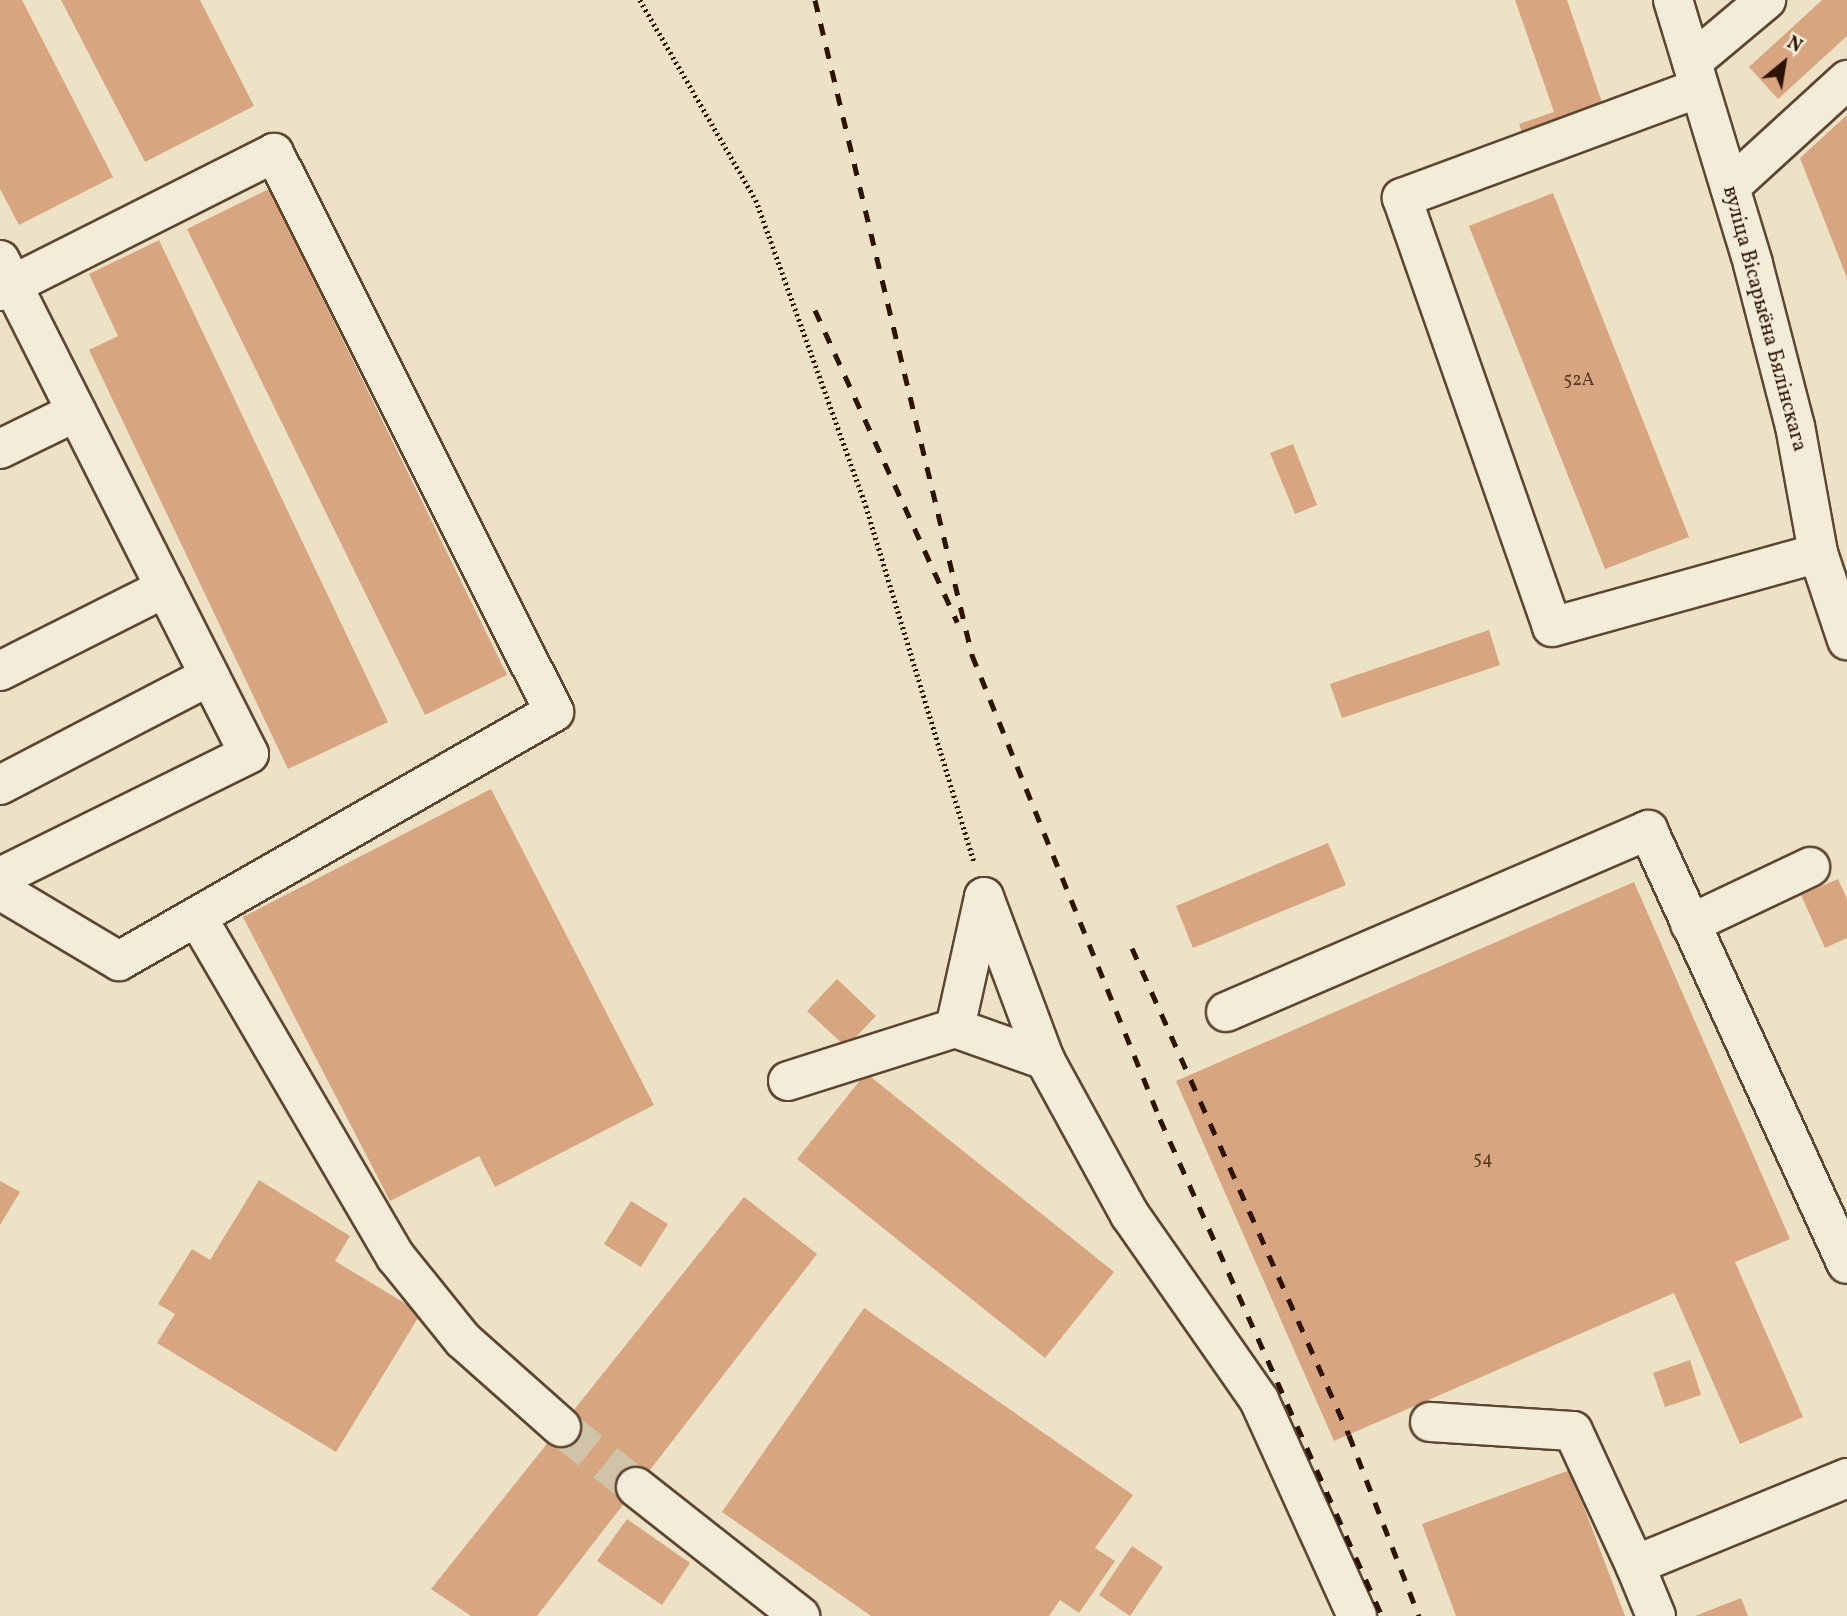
<!DOCTYPE html>
<html>
<head>
<meta charset="utf-8">
<style>
  body { margin:0 }
  #map { position:relative; width:1847px; height:1616px; overflow:hidden; background:#ede2c5; font-family:Vollkorn,serif }
  div>[style] { position:absolute }
  [style*='--x'] { left:calc(var(--x)*1px); top:calc(var(--y)*1px); width:calc(var(--w)*1px); rotate:calc(var(--a)*1deg) }
  .building>* { inset:0; background:#d8a581 }
  .minor-tunnel>* { height:38px; margin-top:-19px; transform-origin:0; background:repeating-linear-gradient(90deg,#d0c3a7 0 38px,transparent 0 57px) }
  .path>* { height:4.5px; margin-top:-2.25px; transform-origin:0; background:repeating-linear-gradient(90deg,#2d1200 0 2px,transparent 0 5.5px) }
  .roads { filter:drop-shadow(2px 0 #5d4631) drop-shadow(-2px 0 #5d4631) drop-shadow(0 2px #5d4631) drop-shadow(0 -2px #5d4631) }
  .minor>* { height:38px; margin:-19px; padding:0 19px; transform-origin:19px; border-radius:19px; background:#f3ecd9 }
  .rail>* { height:5px; margin-top:-2.5px; transform-origin:0; background:repeating-linear-gradient(90deg,#2d1200 0 12px,transparent 0 24px) }
  span { translate:-50% -50%; white-space:nowrap; text-align:center; line-height:1.15; -webkit-text-stroke:5px #f3ecd9; paint-order:stroke }
  .number-label { font-size:18px; color:#583720 }
  .number-label span { -webkit-text-stroke-width:0 }
  .street-label { font-size:21px; color:#2d1200 }
  .north { position:absolute; left:1749px; top:28px; width:70px; height:70px; -webkit-text-stroke:5px #f3ecd9; paint-order:stroke; rotate:30deg; font-size:19px; font-weight:700; line-height:28px; text-align:center; color:#2d1200 }
  .north::after { content:''; display:block; margin:auto; width:24px; height:32px; background:#2d1200; clip-path:polygon(50% 0,100% 100%,50% 72%,0 100%) }
</style>
</head>
<body>
<div id="map">
  <div class="building">
    <div style="clip-path:polygon(0 0,22px 0,113px 177px,19px 225px,0 189px)"></div>
    <div style="clip-path:polygon(61px 0,200px 0,254px 106px,145px 162px)"></div>
    <div style="clip-path:polygon(1515px 0,1567px 0,1608px 120px,1534px 166px,1519px 124px,1554px 112px)"></div>
    <div style="clip-path:polygon(1822px 0,1847px 0,1847px 36px,1778px 99px,1749px 67px)"></div>
    <div style="clip-path:polygon(1847px 115px,1847px 278px,1800px 158px)"></div>
    <div style="clip-path:polygon(269px 189px,507px 675px,425px 715px,187px 229px)"></div>
    <div style="clip-path:polygon(1553px 193px,1689px 537px,1605px 569px,1469px 226px)"></div>
    <div style="clip-path:polygon(159px 240px,388px 722px,288px 769px,89px 350px,118px 336px,89px 274px)"></div>
    <div style="clip-path:polygon(1293px 444px,1317px 505px,1295px 514px,1270px 453px)"></div>
    <div style="clip-path:polygon(1489px 630px,1500px 665px,1342px 718px,1330px 684px)"></div>
    <div style="clip-path:polygon(491px 789px,654px 1105px,495px 1187px,479px 1156px,390px 1201px,243px 917px)"></div>
    <div style="clip-path:polygon(1328px 843px,1346px 885px,1193px 948px,1176px 906px)"></div>
    <div style="clip-path:polygon(1838px 879px,1847px 899px,1847px 938px,1825px 948px,1801px 895px)"></div>
    <div style="clip-path:polygon(1634px 882px,1790px 1239px,1735px 1262px,1803px 1417px,1740px 1444px,1674px 1293px,1334px 1441px,1176px 1081px)"></div>
    <div style="clip-path:polygon(837px 979px,876px 1016px,846px 1047px,807px 1011px)"></div>
    <div style="clip-path:polygon(866px 1073px,1114px 1272px,1045px 1358px,797px 1159px)"></div>
    <div style="clip-path:polygon(259px 1180px,350px 1236px,335px 1261px,421px 1313px,336px 1452px,157px 1343px,175px 1314px,158px 1304px,192px 1249px,210px 1260px)"></div>
    <div style="clip-path:polygon(0 1181px,20px 1192px,0 1225px)"></div>
    <div style="clip-path:polygon(744px 1197px,817px 1254px,537px 1616px,471px 1616px,431px 1589px)"></div>
    <div style="clip-path:polygon(631px 1201px,668px 1224px,641px 1267px,604px 1244px)"></div>
    <div style="clip-path:polygon(864px 1308px,1133px 1495px,1095px 1548px,1115px 1561px,1079px 1613px,1060px 1600px,1049px 1616px,871px 1616px,722px 1512px)"></div>
    <div style="clip-path:polygon(1690px 1360px,1701px 1395px,1665px 1407px,1653px 1373px)"></div>
    <div style="clip-path:polygon(1570px 1470px,1625px 1616px,1456px 1616px,1422px 1524px)"></div>
    <div style="clip-path:polygon(627px 1519px,690px 1563px,662px 1605px,597px 1561px)"></div>
    <div style="clip-path:polygon(1132px 1546px,1163px 1567px,1130px 1616px,1099px 1595px)"></div>
    <div style="clip-path:polygon(1741px 1598px,1748px 1616px,1695px 1616px)"></div>
  </div>
  <div class="minor-tunnel">
    <div style="--x:561;--y:1427;--w:96;--a:38.7"></div>
  </div>
  <div class="path">
    <div style="--x:640;--y:0;--w:231;--a:59.9"></div>
    <div style="--x:756;--y:200;--w:325;--a:70.2"></div>
    <div style="--x:866;--y:506;--w:372;--a:73.1"></div>
  </div>
  <div class="roads">
    <div class="minor">
      <div style="--x:1673;--y:0;--w:276;--a:73.1"></div>
      <div style="--x:1753;--y:264;--w:167;--a:75.5"></div>
      <div style="--x:1795;--y:426;--w:129;--a:79.7"></div>
      <div style="--x:1818;--y:553;--w:92;--a:71.6"></div>
      <div style="--x:1692;--y:62;--w:97;--a:-40"></div>
      <div style="--x:1699;--y:88;--w:317;--a:159.7"></div>
      <div style="--x:1402;--y:198;--w:454;--a:70.7"></div>
      <div style="--x:1552;--y:627;--w:276;--a:-15.5"></div>
      <div style="--x:1730;--y:187;--w:159;--a:-42.4"></div>
      <div style="--x:0;--y:260;--w:553;--a:63.25"></div>
      <div style="--x:249;--y:754;--w:278;--a:153.7"></div>
      <div style="--x:0;--y:291;--w:307;--a:-26.7"></div>
      <div style="--x:274;--y:153;--w:625;--a:63.39"></div>
      <div style="--x:554;--y:712;--w:501;--a:150.21"></div>
      <div style="--x:119;--y:961;--w:139;--a:-149.2"></div>
      <div style="--x:0;--y:449;--w:85;--a:-26"></div>
      <div style="--x:0;--y:671;--w:185;--a:-26.7"></div>
      <div style="--x:0;--y:785;--w:236;--a:-27.5"></div>
      <div style="--x:197;--y:917;--w:394;--a:59.7"></div>
      <div style="--x:396;--y:1257;--w:107;--a:51.1"></div>
      <div style="--x:463;--y:1340;--w:131;--a:41.6"></div>
      <div style="--x:1690;--y:924;--w:133;--a:-25.4"></div>
      <div style="--x:1226;--y:1012;--w:460;--a:-23.3"></div>
      <div style="--x:1648;--y:830;--w:477;--a:65.4"></div>
      <div style="--x:955;--y:1028;--w:134;--a:-77.5"></div>
      <div style="--x:984;--y:897;--w:174;--a:69.5"></div>
      <div style="--x:788;--y:1081;--w:175;--a:-17.6"></div>
      <div style="--x:955;--y:1028;--w:96;--a:19.6"></div>
      <div style="--x:1045;--y:1060;--w:177;--a:61.3"></div>
      <div style="--x:1130;--y:1215;--w:226;--a:55.1"></div>
      <div style="--x:1259;--y:1400;--w:237;--a:65.6"></div>
      <div style="--x:1430;--y:1422;--w:143;--a:3.6"></div>
      <div style="--x:1573;--y:1431;--w:148;--a:65.2"></div>
      <div style="--x:636;--y:1487;--w:209;--a:38.2"></div>
      <div style="--x:1656;--y:1616;--w:55;--a:-112.4"></div>
      <div style="--x:1635;--y:1565;--w:229;--a:-22.3"></div>
    </div>
  </div>
  <div class="rail">
    <div style="--x:815;--y:0;--w:674;--a:76.52"></div>
    <div style="--x:972;--y:655;--w:501;--a:67.94"></div>
    <div style="--x:1160;--y:1119;--w:544;--a:65.93"></div>
    <div style="--x:815;--y:310;--w:343;--a:65.5"></div>
    <div style="--x:1132;--y:948;--w:533;--a:65.98"></div>
    <div style="--x:1349;--y:1435;--w:194;--a:68.9"></div>
  </div>
  <div class="number-label">
    <span style="left:1579px;top:381px">52А</span>
    <span style="left:1483px;top:1160px">54</span>
  </div>
  <div class="street-label">
    <span style="left:1764px;top:319px;rotate:75deg">вуліца Вісарыёна Бялінскага</span>
  </div>
  <div class="north">N</div>
</div>
</body>
</html>
